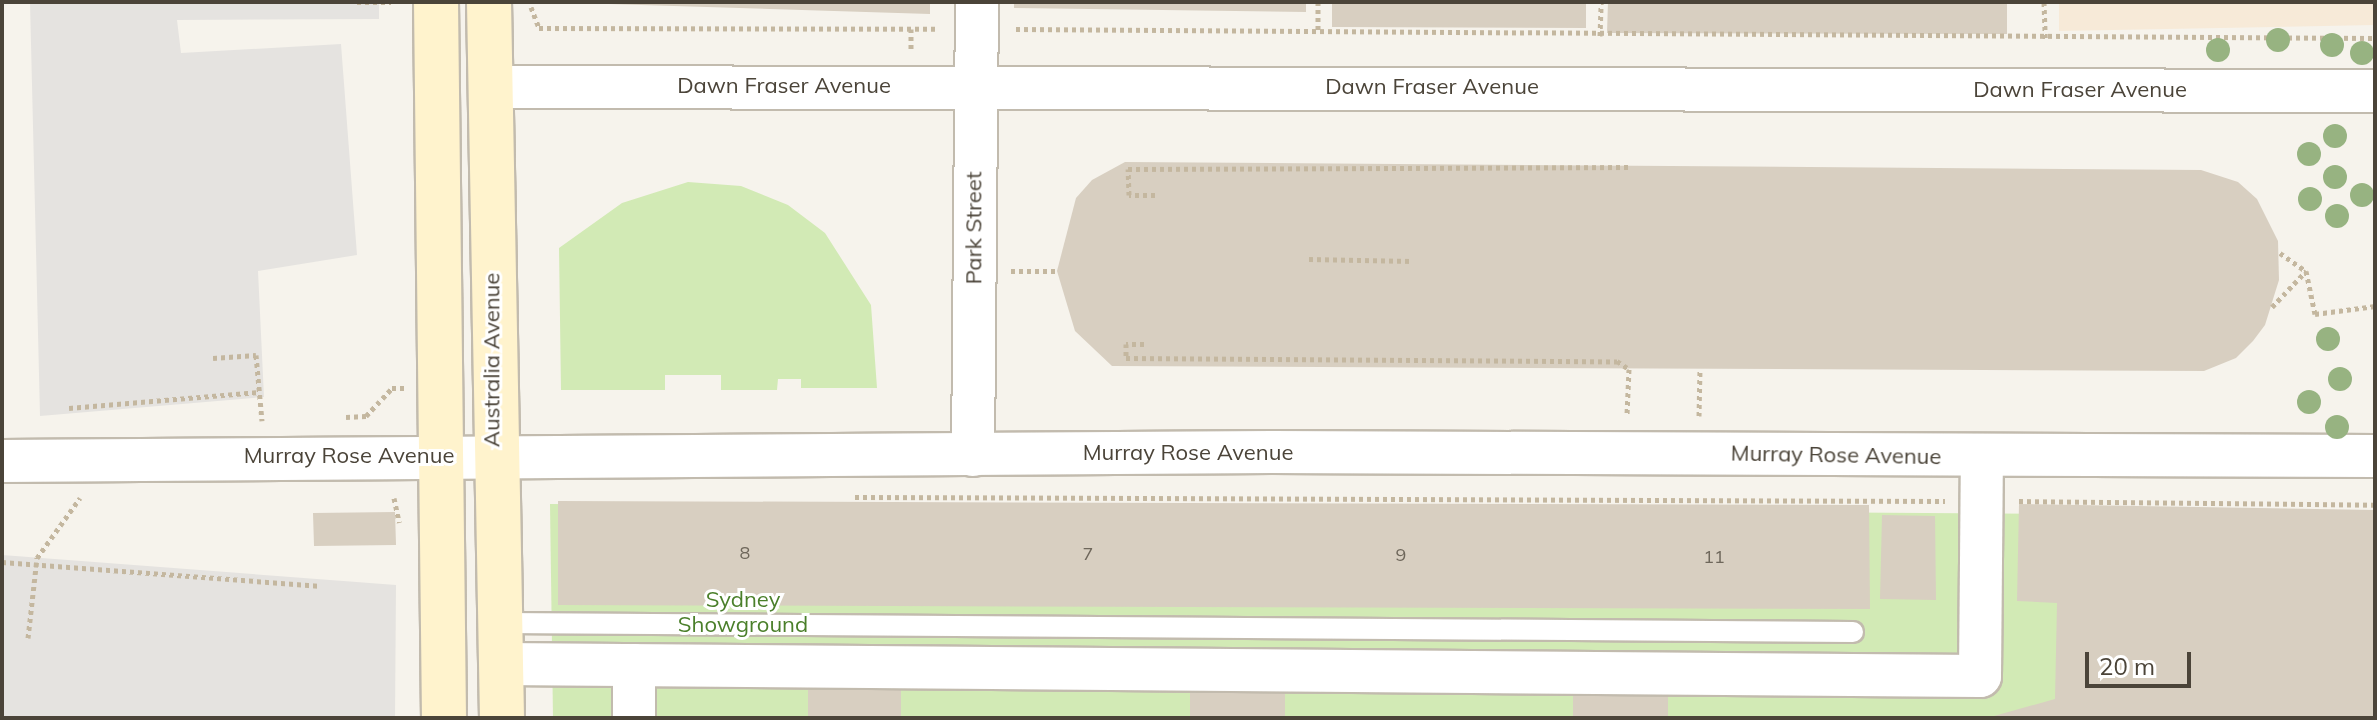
<!DOCTYPE html>
<html>
<head>
<meta charset="utf-8">
<style>
  body { margin:0 }
  #map { position:relative; width:2377px; height:720px; overflow:hidden; background:#f6f3ec; font-family:Mulish,sans-serif }
  div>[style] { position:absolute }
  [style*='--x'] { left:calc(var(--x)*1px); top:calc(var(--y)*1px); width:calc(var(--w)*1px); rotate:calc(var(--a)*1deg) }
  .commercial>* { inset:0; background:#f7ead8 }
  .green>* { inset:0; background:#d2eab5 }
  .parking>* { inset:0; background:#e5e3e0 }
  .building>* { inset:0; background:#d8cfc1 }
  .path>* { height:5px; margin-top:-2.5px; transform-origin:0; background:repeating-linear-gradient(90deg,#c4b79f 0 4px,transparent 0 8px) }
  .roads { filter:drop-shadow(2px 0 #c2bbae) drop-shadow(-2px 0 #c2bbae) drop-shadow(0 2px #c2bbae) drop-shadow(0 -2px #c2bbae) }
  .service>* { height:20px; margin:-10px; padding:0 10px; transform-origin:10px; border-radius:10px; background:#fff }
  .minor>* { height:42px; margin:-21px; padding:0 21px; transform-origin:21px; border-radius:21px; background:#fff }
  .secondary>* { height:44px; margin:-22px; padding:0 22px; transform-origin:22px; border-radius:22px; background:#fff3cd }
  .trees>* { width:24px; height:24px; margin:-12px; border-radius:50%; background:#97b381 }
  span { translate:-50% -50%; white-space:nowrap; text-align:center; line-height:1.15; -webkit-text-stroke:6px #fff; paint-order:stroke }
  .number-label { font-size:18px; color:#6e675b }
  .number-label span { -webkit-text-stroke-width:0 }
  .street-label { font-size:22px; color:#4b4439 }
  .park-label { font-size:22px; color:#4a7f2a }
  .frame { position:absolute; inset:0; border:4px solid #4b4439; pointer-events:none }
  .scale { position:absolute; left:2085px; top:652px; width:106px; height:36px; box-sizing:border-box; border:4px solid #4b4439; border-top:0; padding-left:10px; font-size:24px; line-height:28px; white-space:nowrap; color:#4b4439; -webkit-text-stroke:6px #fff; paint-order:stroke }
</style>
</head>
<body>
<div id="map">
  <div class="commercial">
    <div style="clip-path:polygon(2059px 2px,2375px 2px,2375px 25px,2059px 31px)"></div>
  </div>
  <div class="green">
    <div style="clip-path:polygon(688px 182px,741px 186px,788px 205px,825px 233px,871px 305px,877px 388px,801px 388px,801px 379px,778px 379px,777px 390px,721px 390px,721px 375px,665px 375px,665px 390px,561px 390px,559px 248px,622px 203px)"></div>
    <div style="clip-path:polygon(550px 504px,2375px 516px,2375px 718px,553px 718px)"></div>
  </div>
  <div class="parking">
    <div style="clip-path:polygon(30px 2px,379px 2px,379px 19px,177px 20px,181px 53px,341px 44px,357px 255px,258px 271px,264px 397px,40px 416px)"></div>
    <div style="clip-path:polygon(2px 555px,396px 585px,395px 718px,2px 718px)"></div>
  </div>
  <div class="building">
    <div style="clip-path:polygon(543px 2px,930px 2px,930px 14px)"></div>
    <div style="clip-path:polygon(1014px 2px,1306px 2px,1306px 12px,1014px 8px)"></div>
    <div style="clip-path:polygon(1332px 2px,1586px 2px,1586px 28px,1332px 27px)"></div>
    <div style="clip-path:polygon(1608px 2px,2007px 2px,2007px 34px,1607px 33px)"></div>
    <div style="clip-path:polygon(1125px 162px,2201px 170px,2238px 182px,2257px 199px,2278px 241px,2279px 280px,2265px 325px,2253px 341px,2236px 358px,2204px 371px,1112px 366px,1075px 331px,1057px 271px,1076px 198px,1092px 180px)"></div>
    <div style="clip-path:polygon(558px 501px,1869px 505px,1870px 609px,558px 605px)"></div>
    <div style="clip-path:polygon(2019px 504px,2375px 510px,2375px 718px,1987px 718px,2055px 699px,2057px 603px,2017px 601px)"></div>
    <div style="clip-path:polygon(395px 512px,396px 545px,314px 546px,313px 513px)"></div>
    <div style="clip-path:polygon(1882px 515px,1935px 516px,1936px 600px,1880px 599px)"></div>
    <div style="clip-path:polygon(808px 690px,901px 690px,901px 718px,808px 718px)"></div>
    <div style="clip-path:polygon(1190px 691px,1285px 692px,1285px 718px,1190px 718px)"></div>
    <div style="clip-path:polygon(1573px 693px,1668px 694px,1668px 718px,1573px 718px)"></div>
  </div>
  <div class="path">
    <div style="--x:357;--y:2;--w:34;--a:0"></div>
    <div style="--x:1318;--y:2;--w:30;--a:90"></div>
    <div style="--x:2044;--y:2;--w:38;--a:88"></div>
    <div style="--x:531;--y:7;--w:22;--a:69"></div>
    <div style="--x:539;--y:28;--w:399;--a:0.1"></div>
    <div style="--x:911;--y:29;--w:23;--a:90"></div>
    <div style="--x:1016;--y:29;--w:1359;--a:0.38"></div>
    <div style="--x:1600;--y:36;--w:34;--a:-88"></div>
    <div style="--x:1155;--y:195;--w:26;--a:180"></div>
    <div style="--x:1129;--y:195;--w:26;--a:-92"></div>
    <div style="--x:1128;--y:169;--w:504;--a:-0.23"></div>
    <div style="--x:2280;--y:253;--w:32;--a:35"></div>
    <div style="--x:1309;--y:259;--w:103;--a:1.1"></div>
    <div style="--x:1011;--y:271;--w:46;--a:0"></div>
    <div style="--x:2272;--y:307;--w:50;--a:-46.6"></div>
    <div style="--x:2306;--y:271;--w:44;--a:78.2"></div>
    <div style="--x:2315;--y:314;--w:61;--a:-7.6"></div>
    <div style="--x:1144;--y:344;--w:18;--a:180"></div>
    <div style="--x:1126;--y:344;--w:14;--a:90"></div>
    <div style="--x:1126;--y:358;--w:491;--a:0.4"></div>
    <div style="--x:1617;--y:361;--w:14;--a:34"></div>
    <div style="--x:1629;--y:369;--w:46;--a:92.5"></div>
    <div style="--x:213;--y:358;--w:43;--a:-4"></div>
    <div style="--x:256;--y:355;--w:66;--a:84.8"></div>
    <div style="--x:69;--y:408;--w:191;--a:-4.8"></div>
    <div style="--x:1699;--y:416;--w:47;--a:-88.8"></div>
    <div style="--x:346;--y:417;--w:20;--a:-3"></div>
    <div style="--x:366;--y:416;--w:38;--a:-47"></div>
    <div style="--x:392;--y:388;--w:12;--a:0"></div>
    <div style="--x:855;--y:497;--w:1090;--a:0.21"></div>
    <div style="--x:394;--y:498;--w:25;--a:78"></div>
    <div style="--x:2019;--y:501;--w:356;--a:0.6"></div>
    <div style="--x:2;--y:562;--w:317;--a:4.3"></div>
    <div style="--x:28;--y:638;--w:81;--a:-83.6"></div>
    <div style="--x:37;--y:558;--w:74;--a:-54.4"></div>
  </div>
  <div class="roads">
    <div class="service">
      <div style="--x:502;--y:623;--w:1351;--a:0.38"></div>
    </div>
    <div class="minor">
      <div style="--x:490;--y:87;--w:1885;--a:0.12"></div>
      <div style="--x:973;--y:455;--w:453;--a:-89.5"></div>
      <div style="--x:2;--y:461;--w:1270;--a:-0.41"></div>
      <div style="--x:1272;--y:452;--w:1103;--a:0.21"></div>
      <div style="--x:502;--y:664;--w:1478;--a:0.47"></div>
      <div style="--x:1980;--y:676;--w:220;--a:-89.5"></div>
      <div style="--x:634;--y:665;--w:53;--a:90"></div>
    </div>
    <div class="secondary">
      <div style="--x:436;--y:2;--w:716;--a:89.36"></div>
      <div style="--x:489;--y:2;--w:716;--a:88.96"></div>
    </div>
  </div>
  <div class="trees">
    <div style="left:2278px;top:40px"></div>
    <div style="left:2332px;top:45px"></div>
    <div style="left:2218px;top:50px"></div>
    <div style="left:2362px;top:53px"></div>
    <div style="left:2335px;top:136px"></div>
    <div style="left:2309px;top:154px"></div>
    <div style="left:2335px;top:177px"></div>
    <div style="left:2362px;top:195px"></div>
    <div style="left:2310px;top:199px"></div>
    <div style="left:2337px;top:216px"></div>
    <div style="left:2328px;top:339px"></div>
    <div style="left:2340px;top:379px"></div>
    <div style="left:2309px;top:402px"></div>
    <div style="left:2337px;top:427px"></div>
  </div>
  <div class="number-label">
    <span style="left:745px;top:553px">8</span>
    <span style="left:1088px;top:554px">7</span>
    <span style="left:1401px;top:555px">9</span>
    <span style="left:1714px;top:557px">11</span>
  </div>
  <div class="street-label">
    <span style="left:784px;top:86px">Dawn Fraser Avenue</span>
    <span style="left:1432px;top:87px">Dawn Fraser Avenue</span>
    <span style="left:2080px;top:90px">Dawn Fraser Avenue</span>
    <span style="left:974px;top:228px;rotate:-90deg">Park Street</span>
    <span style="left:492px;top:360px;rotate:-90deg">Australia Avenue</span>
    <span style="left:1188px;top:453px">Murray Rose Avenue</span>
    <span style="left:1836px;top:455px;rotate:1deg">Murray Rose Avenue</span>
    <span style="left:349px;top:456px">Murray Rose Avenue</span>
  </div>
  <div class="park-label">
    <span style="left:743px;top:612px">Sydney<br>Showground</span>
  </div>
  <div class="frame"></div>
  <div class="scale">20 m</div>
</div>
</body>
</html>
